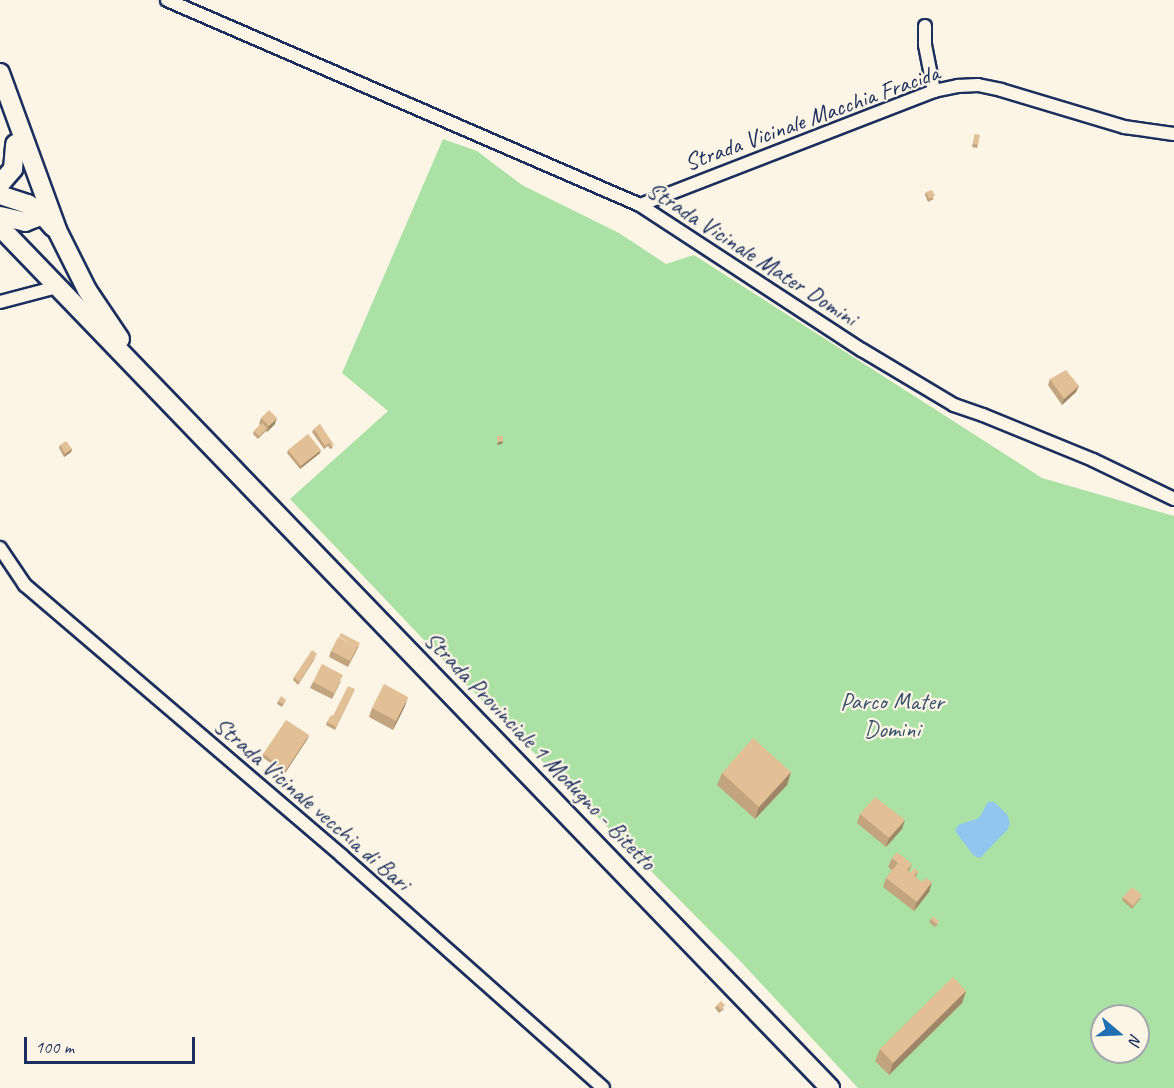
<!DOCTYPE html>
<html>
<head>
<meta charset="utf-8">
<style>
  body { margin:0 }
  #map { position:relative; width:1174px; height:1088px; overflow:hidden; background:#fcf5e5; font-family:Caveat,sans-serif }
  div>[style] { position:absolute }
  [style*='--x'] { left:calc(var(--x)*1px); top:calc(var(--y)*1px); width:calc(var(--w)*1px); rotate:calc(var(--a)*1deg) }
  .green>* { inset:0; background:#abe1a4 }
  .water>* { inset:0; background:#91c7ef }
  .roads { filter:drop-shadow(2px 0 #1b2f5e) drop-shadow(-2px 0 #1b2f5e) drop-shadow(0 2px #1b2f5e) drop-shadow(0 -2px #1b2f5e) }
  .street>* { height:12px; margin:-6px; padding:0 6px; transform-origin:6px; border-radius:6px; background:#fcf5e5 }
  .secondary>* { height:18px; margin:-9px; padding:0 9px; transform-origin:9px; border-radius:9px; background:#fcf5e5 }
  .wall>* { inset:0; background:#c2a47f }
  .shaded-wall>* { inset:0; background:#9e8668 }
  .building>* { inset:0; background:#e2bf94 }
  span { translate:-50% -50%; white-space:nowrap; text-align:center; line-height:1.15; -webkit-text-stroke:4.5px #fcf5e5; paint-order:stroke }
  .street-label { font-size:24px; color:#1b2f5e }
  .park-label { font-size:24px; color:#38536c }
  .north { position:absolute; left:1090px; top:1004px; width:60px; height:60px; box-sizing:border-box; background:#fcf5e5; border:2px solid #a2a6af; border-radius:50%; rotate:109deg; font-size:16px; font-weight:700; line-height:24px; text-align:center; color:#1b2f5e }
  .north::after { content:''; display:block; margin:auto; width:21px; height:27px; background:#1f6fb2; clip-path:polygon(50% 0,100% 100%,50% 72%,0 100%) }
  .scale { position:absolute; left:24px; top:1037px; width:171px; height:27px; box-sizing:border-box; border:3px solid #1b2f5e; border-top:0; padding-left:8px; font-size:18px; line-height:21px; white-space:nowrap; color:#1b2f5e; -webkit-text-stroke:4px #fcf5e5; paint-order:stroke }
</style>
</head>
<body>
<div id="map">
  <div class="green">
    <div style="clip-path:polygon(evenodd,443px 139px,477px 151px,522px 185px,619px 233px,666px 264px,694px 255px,1042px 478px,1174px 516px,1174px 1088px,858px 1088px,743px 964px,460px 678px,290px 499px,388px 411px,342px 373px,443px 139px,1102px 1016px,1138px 1016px,1138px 1052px,1102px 1052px,1102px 1016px)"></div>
  </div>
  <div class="water">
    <div style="clip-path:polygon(988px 802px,994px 802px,1007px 814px,1010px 823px,1008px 829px,980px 858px,974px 856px,955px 831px,958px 825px,979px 818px)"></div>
  </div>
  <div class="roads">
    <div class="street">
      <div style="--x:167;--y:0;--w:516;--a:23.43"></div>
      <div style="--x:640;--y:205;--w:265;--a:33.2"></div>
      <div style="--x:862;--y:350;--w:107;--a:30.9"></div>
      <div style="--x:954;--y:405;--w:31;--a:19"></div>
      <div style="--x:983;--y:415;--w:119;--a:22.2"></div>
      <div style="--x:1093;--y:460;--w:90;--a:25.7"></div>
      <div style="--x:925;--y:26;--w:19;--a:90"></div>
      <div style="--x:925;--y:45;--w:47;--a:78.9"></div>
      <div style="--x:640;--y:205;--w:315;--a:-21.2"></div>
      <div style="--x:934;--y:91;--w:25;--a:-12"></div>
      <div style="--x:958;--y:86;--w:20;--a:-3"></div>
      <div style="--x:978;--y:85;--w:24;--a:12"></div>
      <div style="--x:1001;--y:90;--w:128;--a:16.7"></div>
      <div style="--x:1124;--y:127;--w:50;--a:8"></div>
      <div style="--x:0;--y:302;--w:59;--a:-14.7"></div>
      <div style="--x:0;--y:548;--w:45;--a:56"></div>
      <div style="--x:25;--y:585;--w:417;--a:40.5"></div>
      <div style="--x:342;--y:856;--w:349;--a:41.6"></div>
    </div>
    <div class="secondary">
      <div style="--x:0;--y:73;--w:167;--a:70"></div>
      <div style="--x:57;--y:230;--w:67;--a:63.4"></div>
      <div style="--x:87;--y:290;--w:59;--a:56"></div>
      <div style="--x:0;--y:184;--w:20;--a:-49"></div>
      <div style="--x:13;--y:169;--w:25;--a:-85"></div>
      <div style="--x:0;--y:195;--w:29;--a:18"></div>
      <div style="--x:28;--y:204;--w:14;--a:34"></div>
      <div style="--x:40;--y:212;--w:20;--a:49"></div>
      <div style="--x:0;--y:216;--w:26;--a:13"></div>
      <div style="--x:25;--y:222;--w:11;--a:-22"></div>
      <div style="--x:35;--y:218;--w:19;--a:-54"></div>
      <div style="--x:0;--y:227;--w:1196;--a:46.05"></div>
    </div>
  </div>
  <div class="wall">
    <div style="clip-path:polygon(975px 134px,978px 145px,977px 148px,972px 147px)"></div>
    <div style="clip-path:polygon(926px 192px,934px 199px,928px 202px,925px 195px)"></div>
    <div style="clip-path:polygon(1050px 379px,1079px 386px,1076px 392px,1062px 405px,1048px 385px)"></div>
    <div style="clip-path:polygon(261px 418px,275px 424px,267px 432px,266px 431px,258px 439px,253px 434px,254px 431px,260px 425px,259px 424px)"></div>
    <div style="clip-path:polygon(320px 424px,333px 448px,330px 449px,328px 446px,324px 449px,312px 432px,314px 429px)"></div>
    <div style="clip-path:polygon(60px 445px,72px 449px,71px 452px,64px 457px,59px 448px)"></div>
    <div style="clip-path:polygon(288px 450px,320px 453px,300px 469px,287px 453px)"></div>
    <div style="clip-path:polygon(359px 646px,348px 667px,329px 657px,331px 651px)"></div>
    <div style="clip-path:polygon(316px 657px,298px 685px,293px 680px,294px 677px)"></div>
    <div style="clip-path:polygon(341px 681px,332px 699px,310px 688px,313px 682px)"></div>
    <div style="clip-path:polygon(355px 689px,335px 730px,326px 725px,327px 722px,333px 716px)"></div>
    <div style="clip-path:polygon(286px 700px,282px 707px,277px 704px,278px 701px)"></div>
    <div style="clip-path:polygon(405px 706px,393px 730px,369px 717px,372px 708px)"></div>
    <div style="clip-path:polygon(308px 738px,285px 773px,262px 757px,263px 754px)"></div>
    <div style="clip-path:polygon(791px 772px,787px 785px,755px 819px,717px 785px,722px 773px)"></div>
    <div style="clip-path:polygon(860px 814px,902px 829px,886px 847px,857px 823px)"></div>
    <div style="clip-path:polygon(892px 858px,912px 864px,909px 872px,911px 873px,918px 871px,916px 878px,922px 882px,932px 882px,929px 892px,914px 911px,883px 887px,886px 878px,892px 870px,888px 867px)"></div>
    <div style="clip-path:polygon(1123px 897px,1141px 898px,1132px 909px,1122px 900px)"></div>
    <div style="clip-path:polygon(931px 919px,938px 924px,935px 927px,929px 922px)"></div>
    <div style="clip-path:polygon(966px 991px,962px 1003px,889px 1075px,875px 1061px,880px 1049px)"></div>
    <div style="clip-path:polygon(717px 1005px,724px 1009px,719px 1013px,715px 1008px)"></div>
  </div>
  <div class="shaded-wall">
    <div style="clip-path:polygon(1079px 386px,1076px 392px,1062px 405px,1064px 399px)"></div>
    <div style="clip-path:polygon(277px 418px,275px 424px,267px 432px,269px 426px)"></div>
    <div style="clip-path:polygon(503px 441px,502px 444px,497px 445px,498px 442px)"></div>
    <div style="clip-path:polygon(72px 449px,71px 452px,64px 457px,65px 454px)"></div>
    <div style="clip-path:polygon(321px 450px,320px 453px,300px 469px,301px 466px)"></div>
    <div style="clip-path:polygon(408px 697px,405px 706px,393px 730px,396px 721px)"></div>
    <div style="clip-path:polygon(309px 735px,308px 738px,285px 773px,286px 770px)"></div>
    <div style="clip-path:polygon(791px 772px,787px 785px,755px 819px,759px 807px)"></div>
    <div style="clip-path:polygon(905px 820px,902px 829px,886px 847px,889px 838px)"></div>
    <div style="clip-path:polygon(932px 882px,929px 892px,914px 911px,917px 902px)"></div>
    <div style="clip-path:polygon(966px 991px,962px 1003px,889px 1075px,893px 1063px)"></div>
  </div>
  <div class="building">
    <div style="clip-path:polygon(975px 134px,980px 135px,978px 145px,973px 144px)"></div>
    <div style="clip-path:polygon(932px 190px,935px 196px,929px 199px,926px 192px)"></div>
    <div style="clip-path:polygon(1066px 370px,1079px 386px,1064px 399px,1050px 379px)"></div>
    <div style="clip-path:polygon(269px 410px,277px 418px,269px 426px,261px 418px)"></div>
    <div style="clip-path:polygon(262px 423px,267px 428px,259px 436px,254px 431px)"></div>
    <div style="clip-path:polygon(320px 424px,334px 445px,331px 446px,329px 443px,325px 446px,314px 429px)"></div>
    <div style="clip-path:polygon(308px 434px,321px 450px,301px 466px,288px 450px)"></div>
    <div style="clip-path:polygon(497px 436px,503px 436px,503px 441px,498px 442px)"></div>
    <div style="clip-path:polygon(66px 441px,72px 449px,65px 454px,60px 445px)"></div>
    <div style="clip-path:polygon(341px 633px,360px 643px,356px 650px,357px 647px,339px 637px)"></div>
    <div style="clip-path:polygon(338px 637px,357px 647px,350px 661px,331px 651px)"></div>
    <div style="clip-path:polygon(312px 650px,317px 654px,299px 682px,294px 677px)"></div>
    <div style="clip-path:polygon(322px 664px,343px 675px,334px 693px,313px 682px)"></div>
    <div style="clip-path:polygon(384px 684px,408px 697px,396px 721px,372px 708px)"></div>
    <div style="clip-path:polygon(348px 686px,355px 689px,336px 727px,327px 722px,331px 715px,333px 716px)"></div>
    <div style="clip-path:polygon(281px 696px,286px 700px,283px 704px,278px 701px)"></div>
    <div style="clip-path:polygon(286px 720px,309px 735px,286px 770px,263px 754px)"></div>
    <div style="clip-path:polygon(753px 738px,791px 772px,759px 807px,722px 773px)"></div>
    <div style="clip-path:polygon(875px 797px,905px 820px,889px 838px,860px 814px)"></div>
    <div style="clip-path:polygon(897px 852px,912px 864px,907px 870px,911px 873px,914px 868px,918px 871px,914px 876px,922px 882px,926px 878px,932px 882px,917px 902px,886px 878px,898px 863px,892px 858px)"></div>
    <div style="clip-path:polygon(1132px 887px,1142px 895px,1133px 906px,1123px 897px)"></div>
    <div style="clip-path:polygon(933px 916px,939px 921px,937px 924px,931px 919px)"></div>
    <div style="clip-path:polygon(953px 977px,966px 991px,893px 1063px,880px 1049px)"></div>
    <div style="clip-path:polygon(721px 1001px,725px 1005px,721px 1010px,717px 1005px)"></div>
  </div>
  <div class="street-label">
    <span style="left:812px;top:118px;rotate:-20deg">Strada Vicinale Macchia Fracida</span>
    <span style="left:752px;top:254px;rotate:33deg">Strada Vicinale Mater Domini</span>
    <span style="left:540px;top:751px;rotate:46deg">Strada Provinciale 1 Modugno - Bitetto</span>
    <span style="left:312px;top:804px;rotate:41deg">Strada Vicinale vecchia di Bari</span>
  </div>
  <div class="park-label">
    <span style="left:892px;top:716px">Parco Mater<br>Domini</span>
  </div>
  <div class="north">N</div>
  <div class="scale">100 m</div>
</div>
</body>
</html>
